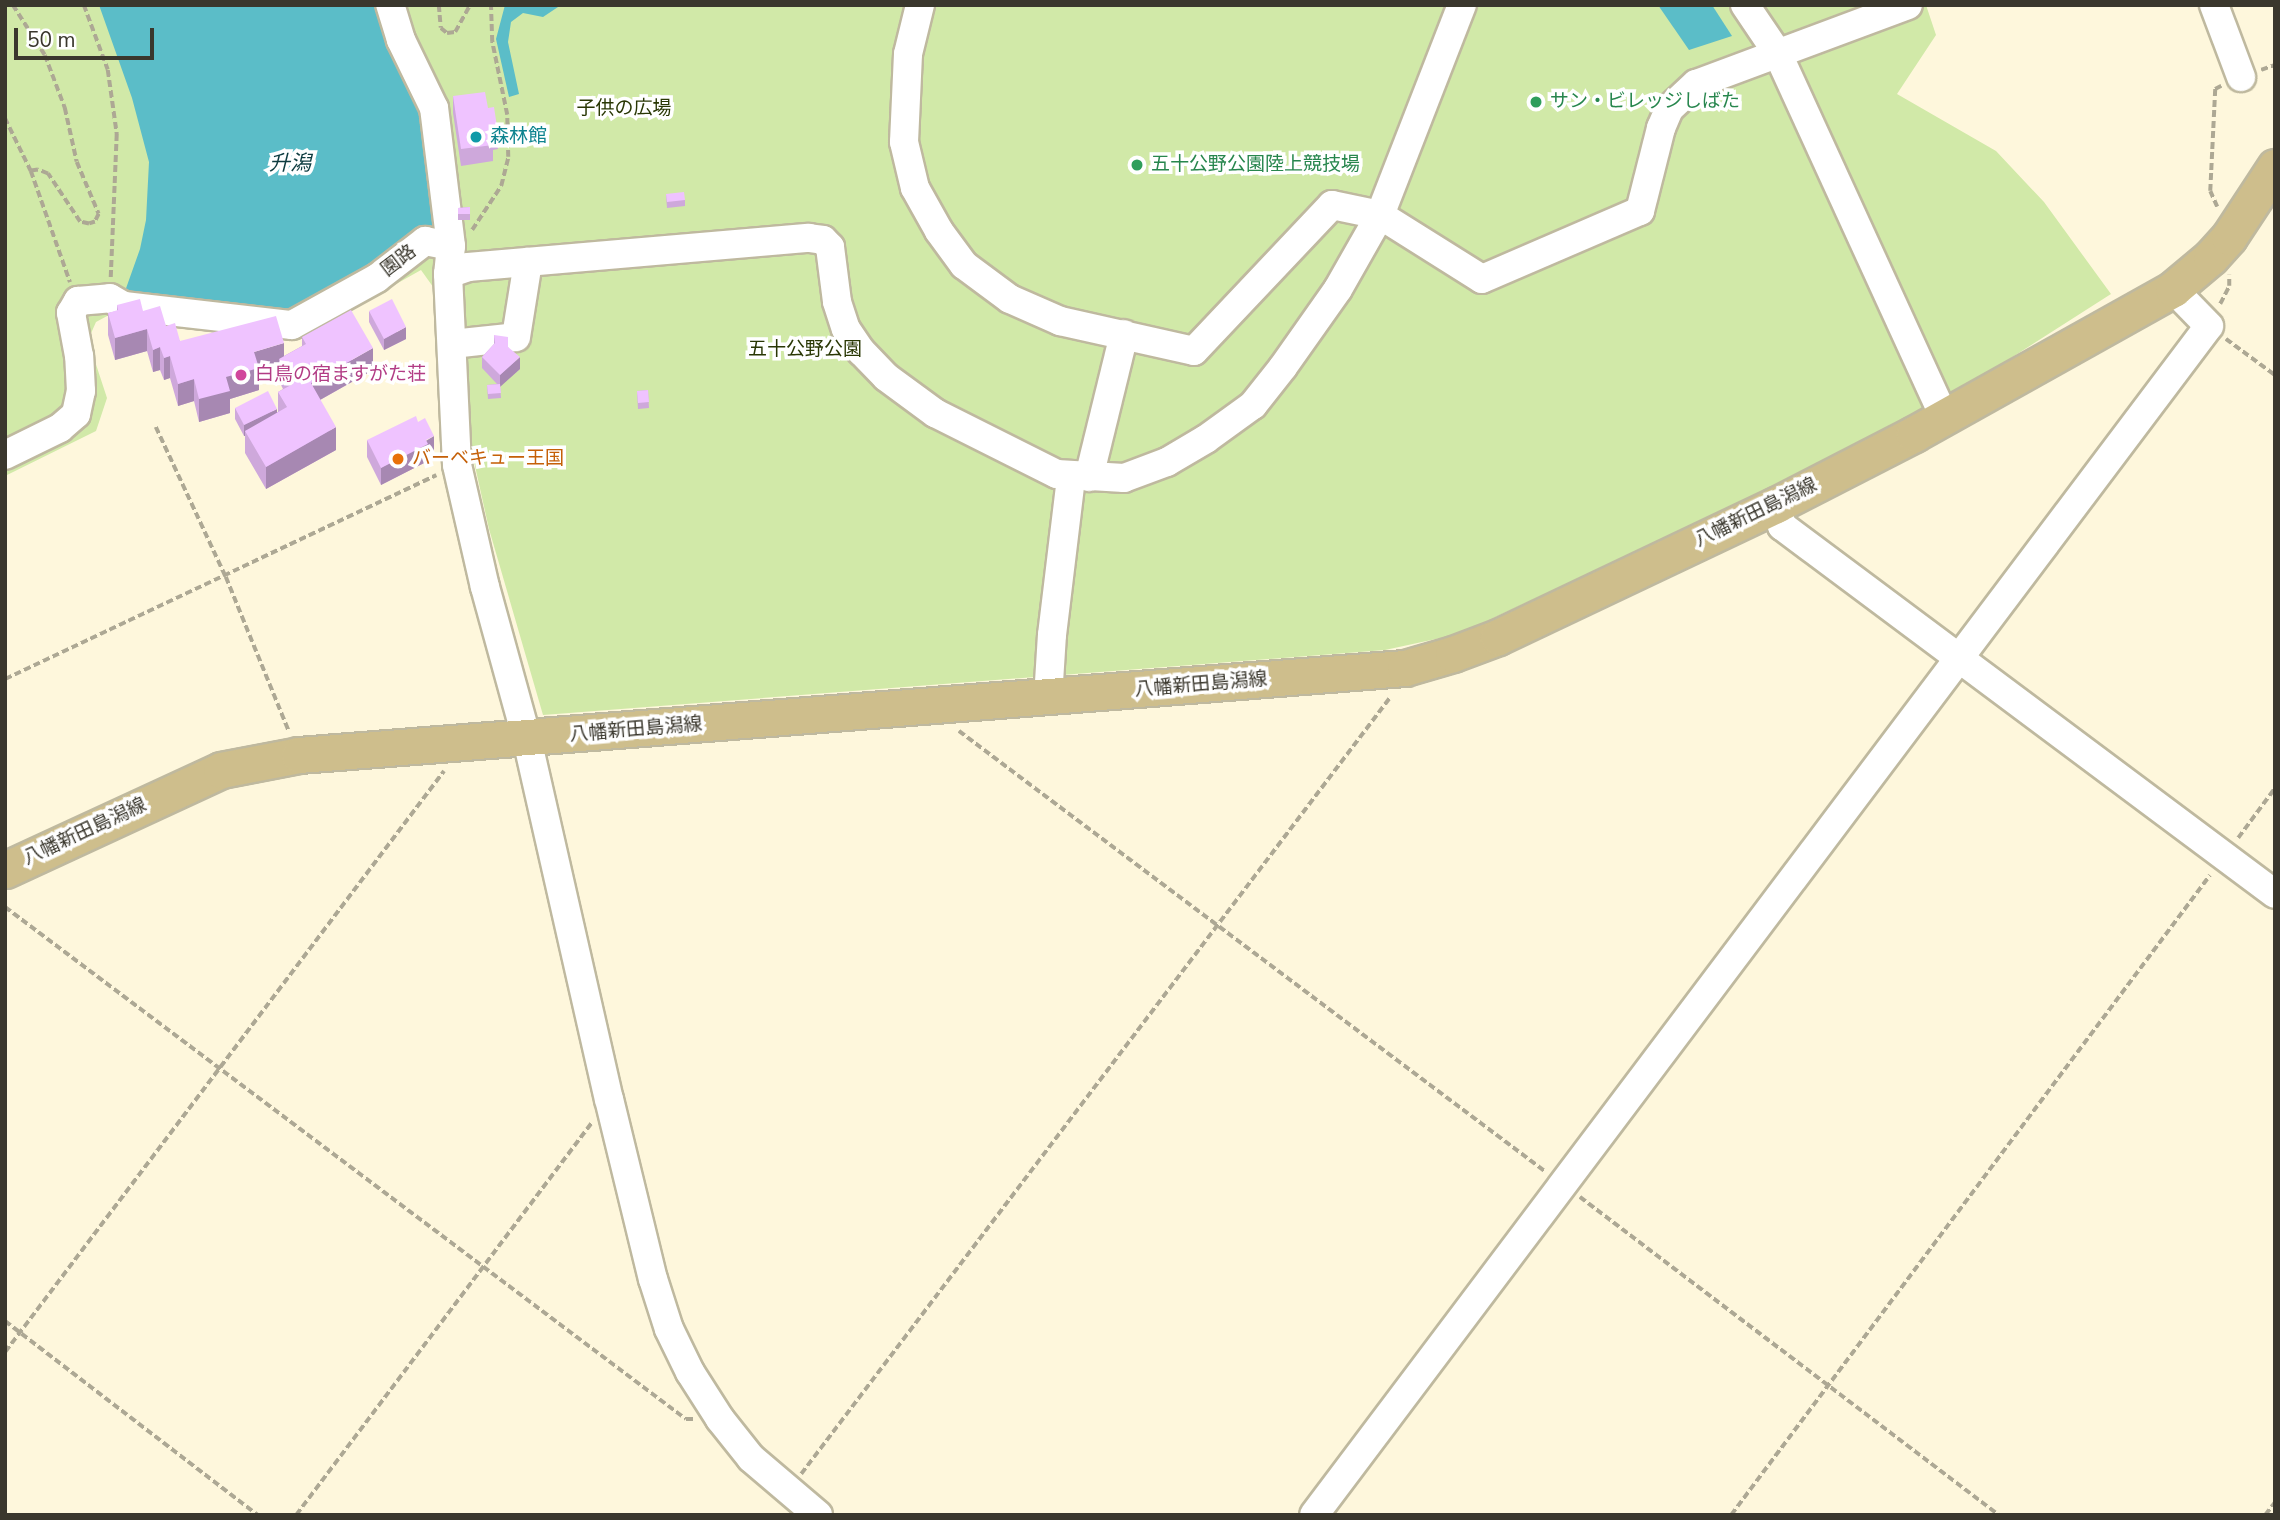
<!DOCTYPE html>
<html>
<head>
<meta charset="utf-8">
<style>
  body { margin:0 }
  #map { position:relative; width:2280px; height:1520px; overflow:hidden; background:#fef7dc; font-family:"Nunito Sans","Noto Sans JP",sans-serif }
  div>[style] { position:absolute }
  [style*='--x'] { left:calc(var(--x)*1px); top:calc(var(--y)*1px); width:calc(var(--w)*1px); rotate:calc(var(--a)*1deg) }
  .green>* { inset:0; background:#d1e9a8 }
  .water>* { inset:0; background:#5bbdc8 }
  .path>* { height:3.5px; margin-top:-1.75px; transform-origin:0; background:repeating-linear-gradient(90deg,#ada894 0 7px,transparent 0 10.5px) }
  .roads { filter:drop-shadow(2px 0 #bfb99f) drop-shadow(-2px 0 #bfb99f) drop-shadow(0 2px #bfb99f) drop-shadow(0 -2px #bfb99f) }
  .minor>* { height:28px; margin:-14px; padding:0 14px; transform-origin:14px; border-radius:14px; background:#fff }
  .major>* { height:35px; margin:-17.5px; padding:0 17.5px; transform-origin:17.5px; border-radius:17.5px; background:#cebe8c }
  .wall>* { inset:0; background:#cea8db }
  .shaded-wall>* { inset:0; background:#a788b2 }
  .building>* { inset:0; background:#efc3ff }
  .dots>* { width:19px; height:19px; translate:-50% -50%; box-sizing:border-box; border:4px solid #fff; border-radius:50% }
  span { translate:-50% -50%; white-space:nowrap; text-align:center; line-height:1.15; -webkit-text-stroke:7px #fff; paint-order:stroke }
  .leisure-label { font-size:19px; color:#27864d }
  .left { translate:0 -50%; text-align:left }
  .park-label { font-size:19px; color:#293704 }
  .culture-label { font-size:19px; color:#0d838f }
  .street-label { font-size:19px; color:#3a372d }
  .hotel-label { font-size:19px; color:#b23c85 }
  .food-label { font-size:19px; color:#c56008 }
  .water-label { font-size:21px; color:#0d3c40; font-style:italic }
  .frame { position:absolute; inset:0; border:7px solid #3a372d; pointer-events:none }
  .scale { position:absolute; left:14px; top:28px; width:140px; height:32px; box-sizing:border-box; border:4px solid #3a372d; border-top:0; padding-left:9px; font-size:21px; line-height:24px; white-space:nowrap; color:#3a372d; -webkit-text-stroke:5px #fff; paint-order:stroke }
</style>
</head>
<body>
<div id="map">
  <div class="green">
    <div style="clip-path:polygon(5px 5px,1926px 5px,1936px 35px,1897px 94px,1996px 151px,2044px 202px,2111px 294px,1898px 430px,1459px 634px,1385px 650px,543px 715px,489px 529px,436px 291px,421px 270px,309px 333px,109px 315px,96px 322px,88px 340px,107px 398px,96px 431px,5px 476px)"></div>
  </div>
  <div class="water">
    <div style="clip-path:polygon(99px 5px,377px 5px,423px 104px,437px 219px,422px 239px,311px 315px,124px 294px,140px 249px,146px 220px,149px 162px,132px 98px)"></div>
    <div style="clip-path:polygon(505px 5px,561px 5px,543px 17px,523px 13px,511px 22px,508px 42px,519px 94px,509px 97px,496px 39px)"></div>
    <div style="clip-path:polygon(1658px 5px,1712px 5px,1732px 36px,1689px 50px)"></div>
  </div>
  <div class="path">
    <div style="--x:13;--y:5;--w:59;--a:57.4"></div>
    <div style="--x:45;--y:55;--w:57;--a:69.3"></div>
    <div style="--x:65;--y:108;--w:55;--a:77.5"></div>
    <div style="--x:77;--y:162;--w:56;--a:67.1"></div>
    <div style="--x:99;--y:214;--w:9;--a:117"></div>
    <div style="--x:95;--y:222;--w:6;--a:162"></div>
    <div style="--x:89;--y:224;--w:9;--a:-167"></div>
    <div style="--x:80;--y:222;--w:58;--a:-123.7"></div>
    <div style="--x:48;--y:174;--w:11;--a:-158"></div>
    <div style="--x:38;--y:170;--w:7;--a:172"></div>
    <div style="--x:84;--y:5;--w:69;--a:69.7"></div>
    <div style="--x:108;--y:70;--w:65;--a:82"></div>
    <div style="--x:117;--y:134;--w:144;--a:92.4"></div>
    <div style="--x:439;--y:5;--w:23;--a:85"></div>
    <div style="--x:441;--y:28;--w:8;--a:40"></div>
    <div style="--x:447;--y:33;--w:8;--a:-7"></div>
    <div style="--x:455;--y:32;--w:31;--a:-61"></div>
    <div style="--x:2261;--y:70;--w:15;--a:-20"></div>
    <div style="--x:5;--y:118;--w:59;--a:63.9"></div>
    <div style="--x:31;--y:171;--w:118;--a:70.6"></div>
    <div style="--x:2217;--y:207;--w:17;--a:-114"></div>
    <div style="--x:2210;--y:191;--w:102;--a:-87.2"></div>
    <div style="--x:2215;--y:89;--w:7;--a:-27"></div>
    <div style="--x:472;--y:230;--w:53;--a:-56.6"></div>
    <div style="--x:501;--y:186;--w:30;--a:-76"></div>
    <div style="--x:508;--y:157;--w:42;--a:-91.4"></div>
    <div style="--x:507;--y:115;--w:75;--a:-101.6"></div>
    <div style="--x:492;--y:42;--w:37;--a:-92"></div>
    <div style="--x:2220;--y:304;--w:20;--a:-63"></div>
    <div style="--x:2229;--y:286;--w:11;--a:-90"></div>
    <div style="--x:2226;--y:339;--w:61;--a:36.3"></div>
    <div style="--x:156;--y:427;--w:166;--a:65"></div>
    <div style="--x:226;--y:577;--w:166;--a:67.8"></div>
    <div style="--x:5;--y:679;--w:477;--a:-25.3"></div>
    <div style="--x:959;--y:731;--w:734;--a:36.92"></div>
    <div style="--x:2238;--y:838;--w:62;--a:-53.5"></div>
    <div style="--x:5;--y:907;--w:852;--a:36.94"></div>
    <div style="--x:686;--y:1419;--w:7;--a:0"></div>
    <div style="--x:1580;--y:1197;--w:526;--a:37.2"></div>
    <div style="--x:5;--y:1321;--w:319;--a:37.5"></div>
    <div style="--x:5;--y:1352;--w:728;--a:-52.93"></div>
    <div style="--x:801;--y:1474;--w:976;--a:-52.82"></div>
    <div style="--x:296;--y:1515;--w:492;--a:-53"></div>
    <div style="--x:1731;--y:1515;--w:799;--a:-53.19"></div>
    <div style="--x:2265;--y:1515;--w:16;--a:-52"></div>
  </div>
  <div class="roads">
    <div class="minor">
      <div style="--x:920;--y:5;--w:50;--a:103.8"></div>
      <div style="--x:908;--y:54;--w:88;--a:92.6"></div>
      <div style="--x:904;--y:142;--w:47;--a:76.6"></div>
      <div style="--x:915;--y:188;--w:49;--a:60.8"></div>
      <div style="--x:939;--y:231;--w:42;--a:53.7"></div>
      <div style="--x:964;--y:265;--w:57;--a:36.5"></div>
      <div style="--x:1010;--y:299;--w:55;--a:23.7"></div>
      <div style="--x:1060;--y:321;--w:137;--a:12.6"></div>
      <div style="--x:1194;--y:351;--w:201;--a:-46.6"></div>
      <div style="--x:1332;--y:205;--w:49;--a:11.8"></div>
      <div style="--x:1380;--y:215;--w:120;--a:32.1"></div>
      <div style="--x:1482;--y:279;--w:172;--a:-23.3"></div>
      <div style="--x:1640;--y:211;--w:86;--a:-75.8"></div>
      <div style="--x:1661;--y:128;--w:21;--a:-67"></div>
      <div style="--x:1669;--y:109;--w:37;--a:-43"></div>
      <div style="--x:1696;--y:84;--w:226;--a:-20.4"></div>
      <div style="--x:1745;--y:5;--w:59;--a:56"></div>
      <div style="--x:1778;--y:54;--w:398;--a:65.4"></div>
      <div style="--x:2214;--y:5;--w:77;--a:69.4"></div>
      <div style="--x:451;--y:246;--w:28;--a:96"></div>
      <div style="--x:448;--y:274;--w:191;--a:87.3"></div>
      <div style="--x:457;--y:465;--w:125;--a:77.1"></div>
      <div style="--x:485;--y:587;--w:158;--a:74.6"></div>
      <div style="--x:527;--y:739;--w:369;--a:77.2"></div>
      <div style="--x:609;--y:1099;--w:185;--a:76.3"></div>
      <div style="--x:653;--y:1279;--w:52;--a:72.3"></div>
      <div style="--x:669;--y:1329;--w:48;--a:64"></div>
      <div style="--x:690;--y:1372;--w:56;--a:57.4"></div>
      <div style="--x:720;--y:1419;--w:50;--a:51.5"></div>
      <div style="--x:751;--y:1458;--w:88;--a:40.4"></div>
      <div style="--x:448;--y:274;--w:21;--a:-19"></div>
      <div style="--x:468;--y:267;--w:342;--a:-4.9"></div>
      <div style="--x:809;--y:238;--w:14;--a:8"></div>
      <div style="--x:823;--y:240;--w:10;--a:45"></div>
      <div style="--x:830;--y:247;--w:55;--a:82.7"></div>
      <div style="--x:837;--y:302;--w:28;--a:72"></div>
      <div style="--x:846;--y:329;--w:27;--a:56"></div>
      <div style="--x:861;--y:351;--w:36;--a:46"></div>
      <div style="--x:886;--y:377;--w:61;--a:36.3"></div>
      <div style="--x:935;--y:413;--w:136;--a:26.6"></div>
      <div style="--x:1057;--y:474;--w:67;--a:3.4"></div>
      <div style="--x:1124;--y:478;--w:46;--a:-20.4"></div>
      <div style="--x:1167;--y:462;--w:45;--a:-30.5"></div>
      <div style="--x:1206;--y:439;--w:58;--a:-35.9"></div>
      <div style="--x:1253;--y:405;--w:48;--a:-51.7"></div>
      <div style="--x:1283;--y:367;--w:95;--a:-54.8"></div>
      <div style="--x:1338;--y:289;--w:85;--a:-60.4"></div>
      <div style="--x:1380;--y:215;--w:225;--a:-68.7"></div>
      <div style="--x:452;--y:344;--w:64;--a:-6.2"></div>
      <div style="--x:516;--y:337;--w:76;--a:-80.9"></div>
      <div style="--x:5;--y:455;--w:61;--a:-26.1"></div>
      <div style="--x:60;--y:428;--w:21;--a:-41"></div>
      <div style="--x:76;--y:414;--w:24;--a:-78"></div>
      <div style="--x:81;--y:391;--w:35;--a:-93"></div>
      <div style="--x:79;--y:356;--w:44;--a:-100.5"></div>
      <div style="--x:71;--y:313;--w:14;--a:-60"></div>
      <div style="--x:78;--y:301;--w:32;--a:-5"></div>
      <div style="--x:110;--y:298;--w:16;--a:30"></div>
      <div style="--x:124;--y:306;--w:169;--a:6.5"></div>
      <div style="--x:292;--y:325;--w:97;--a:-28.9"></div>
      <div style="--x:377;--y:278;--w:61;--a:-37.6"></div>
      <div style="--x:425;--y:241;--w:26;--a:11"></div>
      <div style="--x:451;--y:246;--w:139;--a:-97"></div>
      <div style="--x:434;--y:108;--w:76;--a:-115.9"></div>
      <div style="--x:401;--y:40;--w:37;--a:-107"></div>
      <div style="--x:1089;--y:477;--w:147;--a:-76.2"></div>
      <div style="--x:1776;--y:505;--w:22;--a:74"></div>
      <div style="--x:1782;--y:526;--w:615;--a:36.74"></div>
      <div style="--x:1048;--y:698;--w:63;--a:-86.4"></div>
      <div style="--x:1052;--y:635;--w:159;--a:-83.1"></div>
      <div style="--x:1314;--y:1515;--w:1488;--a:-53.03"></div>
      <div style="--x:2209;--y:326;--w:52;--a:-134.2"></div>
    </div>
    <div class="major">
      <div style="--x:5;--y:870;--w:238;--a:-24.8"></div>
      <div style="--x:221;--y:770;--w:79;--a:-10.9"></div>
      <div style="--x:299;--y:755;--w:1109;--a:-4.5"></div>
      <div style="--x:1405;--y:668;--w:50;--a:-16.3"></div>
      <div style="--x:1453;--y:654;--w:48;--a:-20.7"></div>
      <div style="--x:1498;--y:637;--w:308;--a:-25.4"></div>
      <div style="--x:1776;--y:505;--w:155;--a:-27.2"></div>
      <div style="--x:1914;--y:434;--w:297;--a:-29.2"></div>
      <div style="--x:2173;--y:289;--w:50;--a:-40.1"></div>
      <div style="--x:2211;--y:257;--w:27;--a:-48"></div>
      <div style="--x:2229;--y:237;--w:84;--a:-56.7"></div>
    </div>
  </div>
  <div class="wall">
    <div style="clip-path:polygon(453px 96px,488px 108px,498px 133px,498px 149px,493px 150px,493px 161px,461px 166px,453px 113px)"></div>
    <div style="clip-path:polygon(666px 194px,685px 200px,685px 206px,667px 208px)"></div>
    <div style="clip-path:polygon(470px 207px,470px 220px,458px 220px,458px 208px)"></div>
    <div style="clip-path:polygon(117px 305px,143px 311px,166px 326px,180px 341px,284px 356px,302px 346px,302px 337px,373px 370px,320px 400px,336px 450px,266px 489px,245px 453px,245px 436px,244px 436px,235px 419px,235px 408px,278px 412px,278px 392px,283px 389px,279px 381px,279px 367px,259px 373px,259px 390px,230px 399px,230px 413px,199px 422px,194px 401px,178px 406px,170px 378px,164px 380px,160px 370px,153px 372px,147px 351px,115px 360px,108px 335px,108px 313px,117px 311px)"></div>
    <div style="clip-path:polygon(369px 311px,406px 339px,384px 350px,369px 322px)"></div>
    <div style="clip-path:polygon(494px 335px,508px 347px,520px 369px,500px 386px,501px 398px,488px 399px,487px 385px,497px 384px,482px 368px,482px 357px,494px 344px)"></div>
    <div style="clip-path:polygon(648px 390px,649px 408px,638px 409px,637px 391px)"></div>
    <div style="clip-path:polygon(367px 440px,434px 453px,428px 456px,428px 461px,381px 485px,367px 457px)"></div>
  </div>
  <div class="shaded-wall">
    <div style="clip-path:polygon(406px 327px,406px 339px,384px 350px,384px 339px)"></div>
    <div style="clip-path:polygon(147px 329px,147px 351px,115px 360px,115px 338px)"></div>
    <div style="clip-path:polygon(284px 343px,284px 366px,279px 359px,279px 367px,259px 373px,259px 390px,230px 399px,230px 413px,199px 422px,199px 399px,254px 352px)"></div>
    <div style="clip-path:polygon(160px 347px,160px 370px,153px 372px,153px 350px)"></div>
    <div style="clip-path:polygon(373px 348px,373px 370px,311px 405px,311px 383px)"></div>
    <div style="clip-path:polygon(170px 356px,170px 378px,164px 380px,164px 358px)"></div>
    <div style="clip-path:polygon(520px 357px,520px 369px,500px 387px,500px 375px)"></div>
    <div style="clip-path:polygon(194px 379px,194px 401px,178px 406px,178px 384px)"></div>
    <div style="clip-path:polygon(277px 409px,277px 420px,245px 431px,245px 436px,244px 436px,244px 425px)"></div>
    <div style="clip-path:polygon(336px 427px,336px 450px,266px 489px,266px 467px)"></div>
    <div style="clip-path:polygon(434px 436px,434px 453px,428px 456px,428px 461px,381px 485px,381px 468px)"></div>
  </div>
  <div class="building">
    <div style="clip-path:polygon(485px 92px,488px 108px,494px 107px,498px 133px,492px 134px,493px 145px,461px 149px,453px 96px)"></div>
    <div style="clip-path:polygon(684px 192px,685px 200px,667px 202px,666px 194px)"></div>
    <div style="clip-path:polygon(470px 207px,470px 214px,458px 214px,458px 208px)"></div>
    <div style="clip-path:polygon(140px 299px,143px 311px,160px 306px,166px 326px,175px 323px,180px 341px,276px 316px,284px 343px,254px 352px,259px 368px,226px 377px,230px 391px,199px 399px,194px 379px,178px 384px,170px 356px,164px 358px,160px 347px,153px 350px,147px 329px,115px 338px,108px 313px,118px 310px,117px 305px)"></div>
    <div style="clip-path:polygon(392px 299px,406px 327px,384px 339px,369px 311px)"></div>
    <div style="clip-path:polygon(351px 310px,373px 348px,311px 383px,336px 427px,266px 467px,245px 431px,287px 407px,278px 392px,293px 384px,279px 359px,306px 344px,302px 337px)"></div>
    <div style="clip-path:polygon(494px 335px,508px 337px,508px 347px,520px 357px,500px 375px,482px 357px,495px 343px)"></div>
    <div style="clip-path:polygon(500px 384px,501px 393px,488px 394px,487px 385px)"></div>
    <div style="clip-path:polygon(648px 390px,649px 402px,638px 403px,637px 391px)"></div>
    <div style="clip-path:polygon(268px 391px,277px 409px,244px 425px,235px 408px)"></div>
    <div style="clip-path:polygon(416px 416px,418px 422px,425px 418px,434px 436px,426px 440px,428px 444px,381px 468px,367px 440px)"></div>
  </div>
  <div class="dots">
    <div style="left:1536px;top:102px;background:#2e9e5b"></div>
    <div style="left:476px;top:137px;background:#0f9aa8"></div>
    <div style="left:1137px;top:165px;background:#2e9e5b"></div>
    <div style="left:241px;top:375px;background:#d1479c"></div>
    <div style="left:398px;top:459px;background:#e8710a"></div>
  </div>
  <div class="leisure-label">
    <span class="left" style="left:1550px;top:102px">サン・ビレッジしばた</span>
    <span class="left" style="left:1151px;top:165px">五十公野公園陸上競技場</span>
  </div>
  <div class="park-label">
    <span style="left:624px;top:109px">子供の広場</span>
    <span style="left:805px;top:350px">五十公野公園</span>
  </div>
  <div class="culture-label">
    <span class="left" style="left:490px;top:137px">森林館</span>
  </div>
  <div class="street-label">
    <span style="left:399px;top:261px;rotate:-37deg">園路</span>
    <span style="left:1756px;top:513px;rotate:-26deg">八幡新田島潟線</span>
    <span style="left:1201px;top:685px;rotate:-5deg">八幡新田島潟線</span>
    <span style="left:636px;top:730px;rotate:-5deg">八幡新田島潟線</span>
    <span style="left:85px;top:832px;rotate:-25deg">八幡新田島潟線</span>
  </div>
  <div class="hotel-label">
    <span class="left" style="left:255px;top:375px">白鳥の宿ますがた荘</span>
  </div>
  <div class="food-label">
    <span class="left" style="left:412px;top:459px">バーベキュー王国</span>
  </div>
  <div class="water-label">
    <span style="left:290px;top:163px">升潟</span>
  </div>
  <div class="frame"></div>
  <div class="scale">50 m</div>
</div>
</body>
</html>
